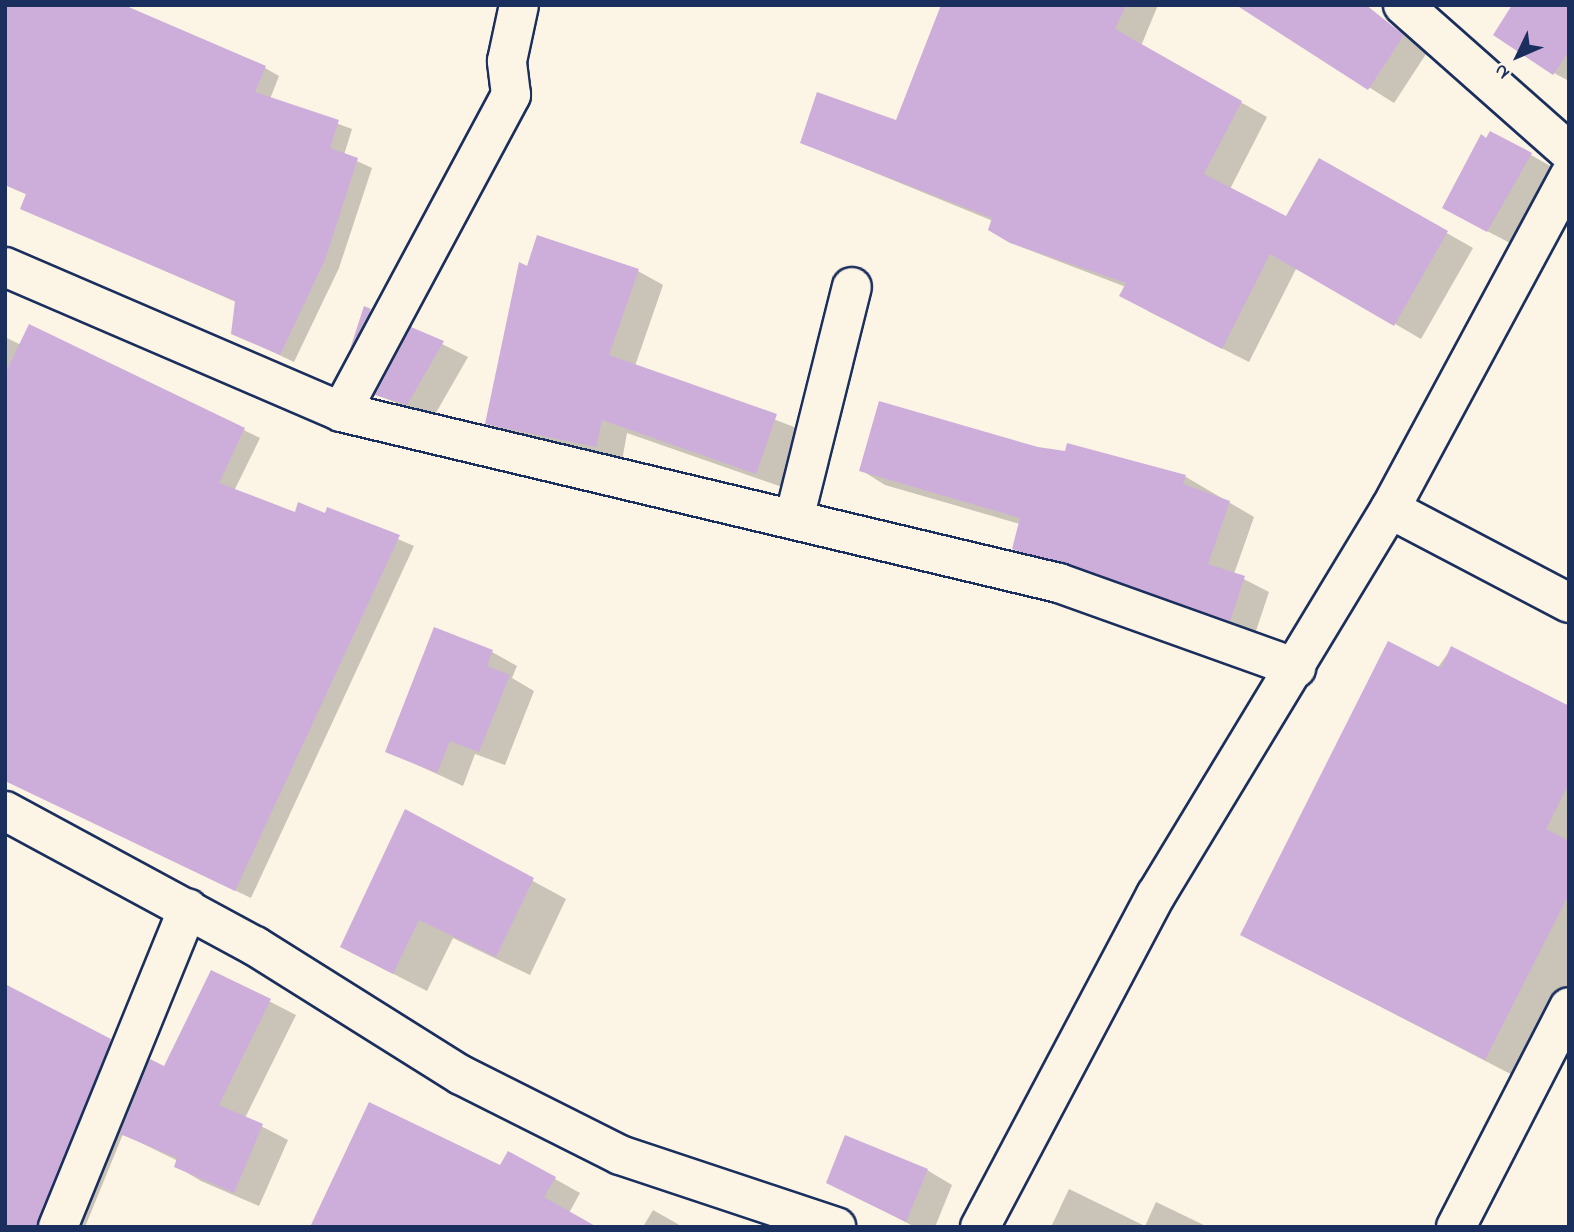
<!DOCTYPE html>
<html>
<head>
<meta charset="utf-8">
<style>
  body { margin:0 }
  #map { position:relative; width:1574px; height:1232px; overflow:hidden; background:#fcf5e5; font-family:"Indie Flower",sans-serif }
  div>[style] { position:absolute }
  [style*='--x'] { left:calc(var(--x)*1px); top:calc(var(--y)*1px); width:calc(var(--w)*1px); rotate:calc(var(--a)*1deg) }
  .shadow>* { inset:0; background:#0003 }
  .building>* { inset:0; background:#cdaeda }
  .roads { filter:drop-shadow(2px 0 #1b2f5e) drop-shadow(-2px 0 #1b2f5e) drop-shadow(0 2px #1b2f5e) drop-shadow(0 -2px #1b2f5e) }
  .minor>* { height:38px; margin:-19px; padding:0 19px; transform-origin:19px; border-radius:19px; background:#fcf5e5 }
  span { translate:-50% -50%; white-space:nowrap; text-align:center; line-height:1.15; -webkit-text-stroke:7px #fcf5e5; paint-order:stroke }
  .frame { position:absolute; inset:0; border:7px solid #1b2f5e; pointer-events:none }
  .north { position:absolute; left:1483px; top:21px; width:70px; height:70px; -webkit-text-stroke:5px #fcf5e5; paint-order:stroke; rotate:226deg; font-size:19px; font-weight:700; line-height:28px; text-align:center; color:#1b2f5e }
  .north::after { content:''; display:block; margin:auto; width:24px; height:32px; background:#1b2f5e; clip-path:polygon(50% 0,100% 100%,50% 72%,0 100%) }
</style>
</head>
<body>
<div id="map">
  <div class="shadow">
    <div style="clip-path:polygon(5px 5px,119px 5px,265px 68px,279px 76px,270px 99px,352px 129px,344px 155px,372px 168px,339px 268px,294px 362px,233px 333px,236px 302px,22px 208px,28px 195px,5px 185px)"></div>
    <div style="clip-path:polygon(1014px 5px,1158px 5px,1141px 46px,1267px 117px,1230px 189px,1287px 219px,1320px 161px,1473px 248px,1421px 339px,1297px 267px,1249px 362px,1148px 311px,1126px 287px,1016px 245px,993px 221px,802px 143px,897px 122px)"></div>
    <div style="clip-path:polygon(1360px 5px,1428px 51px,1394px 103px,1262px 20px)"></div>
    <div style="clip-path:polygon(1569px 5px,1569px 81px,1554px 73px)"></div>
    <div style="clip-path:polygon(1531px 155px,1552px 167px,1510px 243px,1466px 220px)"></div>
    <div style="clip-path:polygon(528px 269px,638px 271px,663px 285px,635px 366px,802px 430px,782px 487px,627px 433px,622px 461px,512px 437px,487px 423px)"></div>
    <div style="clip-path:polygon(365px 309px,383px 318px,363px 355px,352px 349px)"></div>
    <div style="clip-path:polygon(30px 327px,260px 438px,234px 491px,296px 514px,326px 515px,328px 509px,414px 546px,251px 898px,23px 789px,5px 656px,5px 337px,21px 345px)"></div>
    <div style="clip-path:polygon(412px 329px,468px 357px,433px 418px,377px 395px)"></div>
    <div style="clip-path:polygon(1068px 445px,1186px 477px,1254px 517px,1234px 574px,1269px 592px,1255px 634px,1038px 563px,1014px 548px,1020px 524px,885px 485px,861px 470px,1037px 449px,1067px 453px)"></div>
    <div style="clip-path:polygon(1452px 648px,1569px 706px,1569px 998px,1526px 1082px,1242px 935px)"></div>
    <div style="clip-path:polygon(492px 652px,517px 666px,512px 678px,534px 691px,505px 765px,475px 754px,463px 786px,387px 751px)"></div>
    <div style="clip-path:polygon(406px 812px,566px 899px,530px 975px,453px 938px,427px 991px,376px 965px)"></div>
    <div style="clip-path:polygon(212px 972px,296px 1015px,245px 1118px,288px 1140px,259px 1206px,201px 1181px,176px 1166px,178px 1161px,123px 1134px,85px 1227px,5px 1227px,110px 1041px,164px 1069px)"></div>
    <div style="clip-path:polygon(501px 1168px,555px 1179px,580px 1193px,569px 1213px,480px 1227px)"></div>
    <div style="clip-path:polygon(927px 1170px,952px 1185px,935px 1227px,915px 1227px,828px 1182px)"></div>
    <div style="clip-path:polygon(1069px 1189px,1145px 1226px,1156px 1202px,1208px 1227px,1051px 1227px)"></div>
    <div style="clip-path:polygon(653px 1210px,683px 1227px,643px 1227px)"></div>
  </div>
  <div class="building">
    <div style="clip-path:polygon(5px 5px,124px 5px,266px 66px,255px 92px,339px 120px,330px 148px,358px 158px,325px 260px,280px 355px,231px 334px,235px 301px,20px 209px,26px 194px,5px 185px)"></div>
    <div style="clip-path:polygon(941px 5px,1126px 5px,1115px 29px,1242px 101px,1204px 174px,1286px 216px,1319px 158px,1448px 231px,1394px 326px,1270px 254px,1222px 349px,1119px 296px,1126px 283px,1010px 243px,988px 230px,992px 218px,800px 143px,817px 92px,896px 120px)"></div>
    <div style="clip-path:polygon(1236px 5px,1366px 5px,1404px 35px,1368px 90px)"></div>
    <div style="clip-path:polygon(1512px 5px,1569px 5px,1569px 51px,1553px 75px,1493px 35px)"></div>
    <div style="clip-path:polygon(1490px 131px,1532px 153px,1487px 232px,1442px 208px,1481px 134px,1486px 138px)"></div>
    <div style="clip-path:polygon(537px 235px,639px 269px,609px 355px,777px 414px,756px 474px,602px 420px,596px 447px,485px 424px,519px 262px,527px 266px)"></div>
    <div style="clip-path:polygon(364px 306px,371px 309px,350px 349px)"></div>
    <div style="clip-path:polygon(29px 324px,245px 428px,219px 483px,295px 512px,298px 502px,325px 513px,327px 507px,400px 535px,235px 891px,5px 781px,5px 374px)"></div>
    <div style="clip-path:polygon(411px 327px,444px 341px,407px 405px,375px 395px)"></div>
    <div style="clip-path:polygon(879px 401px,1038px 447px,1065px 451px,1067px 443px,1186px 475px,1183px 484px,1230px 501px,1208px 564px,1245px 576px,1230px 621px,1012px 549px,1020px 518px,859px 471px)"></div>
    <div style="clip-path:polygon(434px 627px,493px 650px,487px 666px,510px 675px,479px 752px,450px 741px,437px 773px,385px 752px)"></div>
    <div style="clip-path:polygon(1388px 641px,1441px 668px,1451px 646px,1569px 706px,1569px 783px,1546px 829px,1569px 841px,1569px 894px,1485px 1060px,1240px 935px)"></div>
    <div style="clip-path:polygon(405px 809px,534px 878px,496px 957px,419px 920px,393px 974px,340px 947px)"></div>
    <div style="clip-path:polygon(211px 970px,271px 999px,219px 1105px,263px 1124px,234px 1193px,174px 1167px,177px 1158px,120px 1134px,150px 1059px,164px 1066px)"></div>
    <div style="clip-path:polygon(5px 984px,111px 1039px,37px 1227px,5px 1227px)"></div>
    <div style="clip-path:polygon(369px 1102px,500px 1165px,508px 1151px,556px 1177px,544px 1197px,597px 1227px,310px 1227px)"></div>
    <div style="clip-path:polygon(845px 1135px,928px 1169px,906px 1222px,826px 1183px)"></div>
  </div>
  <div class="roads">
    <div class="minor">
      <div style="--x:1403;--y:5;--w:222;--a:41.5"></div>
      <div style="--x:5;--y:267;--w:366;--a:23.3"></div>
      <div style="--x:341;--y:412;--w:738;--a:13.4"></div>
      <div style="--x:1059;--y:583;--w:252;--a:19.7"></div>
      <div style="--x:341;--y:412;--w:360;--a:-61.8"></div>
      <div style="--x:511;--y:95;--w:34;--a:-97"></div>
      <div style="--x:507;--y:61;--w:57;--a:-77.9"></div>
      <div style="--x:1390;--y:509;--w:202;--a:27.7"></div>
      <div style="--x:794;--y:519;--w:239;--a:-76"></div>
      <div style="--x:5;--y:811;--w:284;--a:28.4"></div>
      <div style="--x:255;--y:946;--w:243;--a:32.1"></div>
      <div style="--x:461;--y:1075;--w:178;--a:26.7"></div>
      <div style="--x:620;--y:1155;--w:228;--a:18.4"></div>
      <div style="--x:58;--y:1227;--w:344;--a:-67.8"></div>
      <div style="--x:980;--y:1227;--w:376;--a:-62.1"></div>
      <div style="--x:1156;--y:895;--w:451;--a:-58.8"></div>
      <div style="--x:1390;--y:509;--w:378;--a:-61.7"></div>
      <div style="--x:1456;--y:1227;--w:247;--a:-62.8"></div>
    </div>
  </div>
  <div class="frame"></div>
  <div class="north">N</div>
</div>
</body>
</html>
